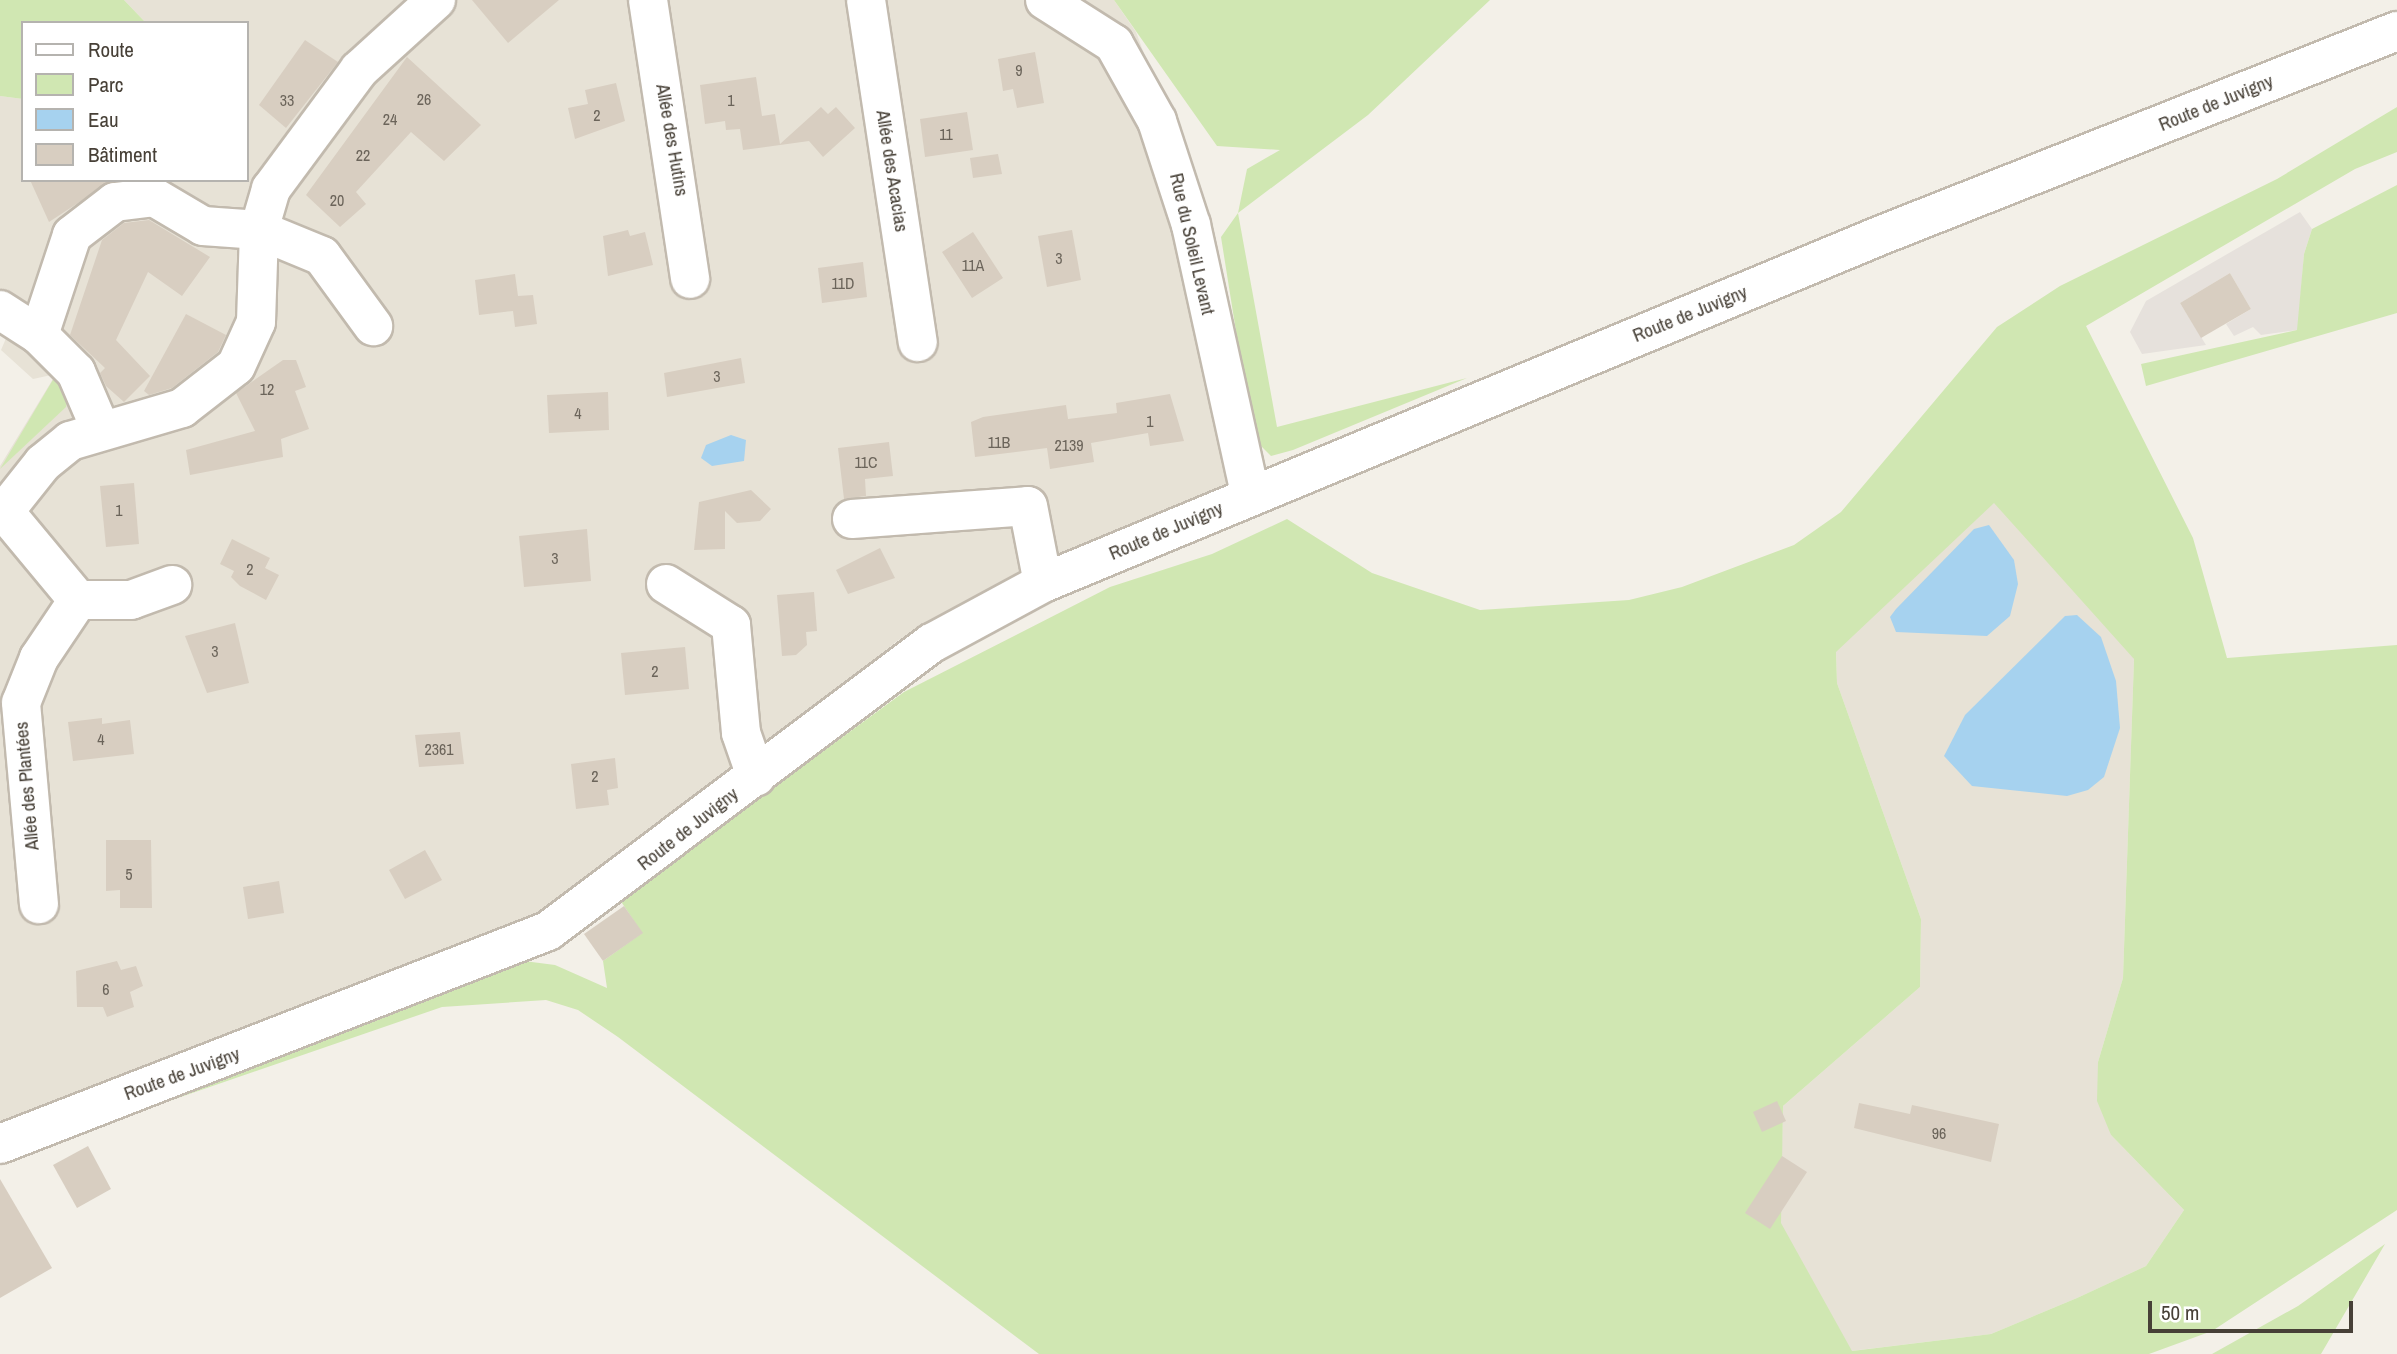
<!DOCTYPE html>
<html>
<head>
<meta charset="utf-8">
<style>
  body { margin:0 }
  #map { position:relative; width:2397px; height:1354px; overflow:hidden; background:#f3f0e8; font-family:"Archivo Narrow",sans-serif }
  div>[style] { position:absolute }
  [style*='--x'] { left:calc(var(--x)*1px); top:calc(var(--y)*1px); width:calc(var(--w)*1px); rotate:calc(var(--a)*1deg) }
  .residential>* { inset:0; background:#e7e2d6 }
  .industrial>* { inset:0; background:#e6e1dc }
  .green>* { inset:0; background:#d0e7b2 }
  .water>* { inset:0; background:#a6d2ef }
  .building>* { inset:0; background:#d8cec1 }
  .roads { filter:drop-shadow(2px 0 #c2baae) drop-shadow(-2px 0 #c2baae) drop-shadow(0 2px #c2baae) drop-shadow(0 -2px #c2baae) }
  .minor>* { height:38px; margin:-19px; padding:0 19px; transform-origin:19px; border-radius:19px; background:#fff }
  span { translate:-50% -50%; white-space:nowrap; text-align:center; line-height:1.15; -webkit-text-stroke:6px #fff; paint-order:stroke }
  .number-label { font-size:16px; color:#6b645a }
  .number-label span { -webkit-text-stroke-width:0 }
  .street-label { font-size:19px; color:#474037 }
  .legend { position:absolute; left:21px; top:21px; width:228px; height:161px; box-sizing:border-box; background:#fff; border:2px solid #b5b3af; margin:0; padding:9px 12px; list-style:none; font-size:21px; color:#474037 }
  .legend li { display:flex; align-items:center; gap:14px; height:35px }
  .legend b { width:35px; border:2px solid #b5b3af }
  .scale { position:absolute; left:2148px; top:1301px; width:205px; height:32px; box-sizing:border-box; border:4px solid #474037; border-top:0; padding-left:9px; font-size:21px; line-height:24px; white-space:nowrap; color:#474037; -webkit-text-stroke:5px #fff; paint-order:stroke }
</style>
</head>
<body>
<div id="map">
  <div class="residential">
    <div style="clip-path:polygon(124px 0,1114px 0,1136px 32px,1197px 196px,1252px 474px,1023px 574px,897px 641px,771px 746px,537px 919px,0 1134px,0 466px,56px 374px,33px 379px,1px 350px,7px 336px,0 331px,0 96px,23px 99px,23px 180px,247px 180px,247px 23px,146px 23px)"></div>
    <div style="clip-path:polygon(2057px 442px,2134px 659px,2123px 978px,2098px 1062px,2111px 1135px,2184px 1210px,2146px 1266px,2077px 1298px,1991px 1334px,1851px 1351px,1780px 1223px,1783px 1106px,1920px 987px,1921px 919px,1837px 683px,1836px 651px)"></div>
  </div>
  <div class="industrial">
    <div style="clip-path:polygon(2300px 212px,2312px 229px,2304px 254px,2298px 330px,2261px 335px,2253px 327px,2234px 336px,2226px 324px,2251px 309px,2230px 273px,2180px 303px,2206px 345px,2142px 354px,2130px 332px,2146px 301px)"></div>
  </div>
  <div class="green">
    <div style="clip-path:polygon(0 0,124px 0,146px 23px,23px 23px,23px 99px,0 96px)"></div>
    <div style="clip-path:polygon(1114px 0,1490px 0,1368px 115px,1238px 213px,1277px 427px,1467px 378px,1293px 450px,1271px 456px,1253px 438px,1221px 237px,1238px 213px,1247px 169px,1280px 150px,1217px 146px)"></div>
    <div style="clip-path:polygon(evenodd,2397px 107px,2397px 152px,2355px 169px,2086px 326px,2193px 538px,2227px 658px,2397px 645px,2397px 1210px,2212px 1331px,2149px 1354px,1039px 1354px,618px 1037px,578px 1010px,546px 1000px,442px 1007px,146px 1109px,524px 961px,555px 965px,607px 988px,603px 961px,642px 933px,620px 900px,904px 692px,1110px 587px,1212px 554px,1287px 519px,1372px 573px,1480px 610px,1629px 600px,1682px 587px,1794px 545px,1841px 512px,1997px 327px,2060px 286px,2277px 179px,2397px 107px,1994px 503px,2134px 659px,2123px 978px,2098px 1062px,2097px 1101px,2111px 1135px,2184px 1210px,2146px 1266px,2077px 1298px,1991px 1334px,1852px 1351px,1781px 1223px,1783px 1106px,1920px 987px,1921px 919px,1837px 683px,1836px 652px,1994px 503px)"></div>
    <div style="clip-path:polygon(2397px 185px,2397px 313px,2146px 386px,2141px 364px,2297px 330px,2304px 254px,2312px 229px)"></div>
    <div style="clip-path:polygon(57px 373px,69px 394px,66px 407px,0 469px)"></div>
    <div style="clip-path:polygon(2385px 1244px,2321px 1354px,2212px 1354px,2298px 1306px)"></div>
  </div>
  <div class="water">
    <div style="clip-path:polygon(731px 435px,746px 440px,744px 461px,712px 466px,701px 458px,706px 445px)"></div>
    <div style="clip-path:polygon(1989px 525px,2014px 560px,2018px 584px,2010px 616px,1987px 636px,1896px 632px,1890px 617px,1896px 609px,1974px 529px)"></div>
    <div style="clip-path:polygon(2077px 615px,2101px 637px,2116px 681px,2120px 728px,2104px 777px,2088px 790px,2067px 796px,1972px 786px,1944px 756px,1965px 715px,2065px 616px)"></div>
  </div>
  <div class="building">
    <div style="clip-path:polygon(472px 0,559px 0,508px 43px)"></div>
    <div style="clip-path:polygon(305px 40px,338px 62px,286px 128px,259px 105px)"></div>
    <div style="clip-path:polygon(1035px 52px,1044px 103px,1017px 108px,1013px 89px,1003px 91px,998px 59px)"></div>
    <div style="clip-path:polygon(407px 57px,481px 125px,444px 161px,411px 132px,356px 192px,366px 204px,340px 227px,306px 195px)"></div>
    <div style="clip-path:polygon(756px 77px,762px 116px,775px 114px,780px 144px,821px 107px,828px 114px,836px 107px,855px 128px,823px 157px,809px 141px,743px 150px,740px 129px,726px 130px,725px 121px,705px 124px,700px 85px)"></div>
    <div style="clip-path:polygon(616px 83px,625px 121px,575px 139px,568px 108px,588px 104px,585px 90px)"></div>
    <div style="clip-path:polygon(967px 112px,973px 150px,925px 157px,920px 119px)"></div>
    <div style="clip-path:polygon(998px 154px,1002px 174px,973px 178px,970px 158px)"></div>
    <div style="clip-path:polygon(30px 180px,113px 180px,49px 222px)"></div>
    <div style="clip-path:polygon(149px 220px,210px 257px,182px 296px,148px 272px,116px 340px,150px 376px,124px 402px,106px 386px,100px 373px,105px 368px,70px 335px,102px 240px,124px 223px)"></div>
    <div style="clip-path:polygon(628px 230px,630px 236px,645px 232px,653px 265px,608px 276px,603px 236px)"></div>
    <div style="clip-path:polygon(1072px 230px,1081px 280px,1047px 287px,1038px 236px)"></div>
    <div style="clip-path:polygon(973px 232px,1003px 278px,972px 298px,942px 252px)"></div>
    <div style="clip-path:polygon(863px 262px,867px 297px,822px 303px,818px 268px)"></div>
    <div style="clip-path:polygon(2230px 273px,2251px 309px,2201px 338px,2180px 303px)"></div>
    <div style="clip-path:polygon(515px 274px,518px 296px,533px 295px,537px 324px,515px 327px,513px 311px,479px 315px,475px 280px)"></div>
    <div style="clip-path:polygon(186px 314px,226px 335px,218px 352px,172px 388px,149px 395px,144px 391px)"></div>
    <div style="clip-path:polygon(741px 358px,745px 383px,667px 397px,664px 373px)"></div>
    <div style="clip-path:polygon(283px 360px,296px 360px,306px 387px,295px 391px,309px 429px,281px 439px,283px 457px,190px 475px,186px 450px,255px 431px,236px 393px)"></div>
    <div style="clip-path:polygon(608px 392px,609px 430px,549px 433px,547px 395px)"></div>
    <div style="clip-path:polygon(1170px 394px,1184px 441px,1150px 446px,1148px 433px,1091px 443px,1094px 462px,1050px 469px,1047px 448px,975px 457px,971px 422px,983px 417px,1066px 405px,1068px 419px,1117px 413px,1116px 403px)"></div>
    <div style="clip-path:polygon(889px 442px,893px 476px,865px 479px,866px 496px,844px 499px,838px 448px)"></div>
    <div style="clip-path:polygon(134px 483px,139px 544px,106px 547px,100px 486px)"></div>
    <div style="clip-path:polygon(751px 490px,771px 509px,760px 521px,737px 523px,725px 511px,725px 549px,694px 550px,699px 502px)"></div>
    <div style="clip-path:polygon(587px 529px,591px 581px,524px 587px,519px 536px)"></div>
    <div style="clip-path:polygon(232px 539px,270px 558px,265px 568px,279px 575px,266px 600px,240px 586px,231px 577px,234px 571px,220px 564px)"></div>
    <div style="clip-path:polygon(880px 548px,895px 578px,848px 594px,836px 570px)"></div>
    <div style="clip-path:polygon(814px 592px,817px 631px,806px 632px,807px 645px,796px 655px,782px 656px,777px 595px)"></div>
    <div style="clip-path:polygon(235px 623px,249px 683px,207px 693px,185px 636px)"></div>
    <div style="clip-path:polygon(685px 647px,689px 689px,625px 695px,621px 653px)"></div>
    <div style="clip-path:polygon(102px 718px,102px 724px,130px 720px,134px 754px,73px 761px,68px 722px)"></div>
    <div style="clip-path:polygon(460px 732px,464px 764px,419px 767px,415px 735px)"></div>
    <div style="clip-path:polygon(615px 758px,618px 788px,607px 790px,609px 805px,576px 809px,571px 764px)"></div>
    <div style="clip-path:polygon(106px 840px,151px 840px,152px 908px,120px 908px,120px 890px,106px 891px)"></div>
    <div style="clip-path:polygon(425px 850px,442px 880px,405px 899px,389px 870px)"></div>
    <div style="clip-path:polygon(279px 881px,284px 913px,248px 919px,243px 887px)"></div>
    <div style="clip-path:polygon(624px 906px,643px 933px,603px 961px,584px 934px)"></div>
    <div style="clip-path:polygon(117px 961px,121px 970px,136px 966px,143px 986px,130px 992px,134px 1007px,107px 1017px,103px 1007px,77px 1007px,76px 971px)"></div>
    <div style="clip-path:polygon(1777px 1101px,1786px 1121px,1762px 1132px,1753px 1112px)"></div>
    <div style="clip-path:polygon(1859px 1103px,1910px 1114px,1912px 1105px,1999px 1124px,1991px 1162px,1854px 1128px)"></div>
    <div style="clip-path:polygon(88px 1146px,111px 1189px,77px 1208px,53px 1165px)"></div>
    <div style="clip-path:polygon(1782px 1156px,1807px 1172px,1770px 1229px,1745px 1213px)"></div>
    <div style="clip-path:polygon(0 1179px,52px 1268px,0 1298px)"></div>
  </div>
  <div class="roads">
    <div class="minor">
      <div style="--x:648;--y:0;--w:282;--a:81.4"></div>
      <div style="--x:866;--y:0;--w:346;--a:81.4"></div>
      <div style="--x:1045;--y:0;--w:82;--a:32.5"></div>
      <div style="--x:1114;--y:44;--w:88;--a:60.8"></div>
      <div style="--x:1157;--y:121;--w:109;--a:71.9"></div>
      <div style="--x:1191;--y:225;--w:275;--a:77.6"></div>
      <div style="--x:0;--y:310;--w:46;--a:32.7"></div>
      <div style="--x:100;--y:428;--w:61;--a:-113.2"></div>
      <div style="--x:76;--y:372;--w:52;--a:-135"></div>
      <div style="--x:39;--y:335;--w:105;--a:-71.7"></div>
      <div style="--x:72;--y:235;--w:54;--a:-37.5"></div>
      <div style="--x:115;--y:202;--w:39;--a:-7"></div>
      <div style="--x:154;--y:197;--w:57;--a:30.6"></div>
      <div style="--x:203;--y:226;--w:56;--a:4.1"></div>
      <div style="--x:259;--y:230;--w:68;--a:22.4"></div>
      <div style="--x:322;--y:256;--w:87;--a:53.9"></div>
      <div style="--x:4;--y:511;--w:116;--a:50.3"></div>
      <div style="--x:78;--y:600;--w:70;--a:123.9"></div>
      <div style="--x:39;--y:658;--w:48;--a:111.8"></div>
      <div style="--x:21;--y:703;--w:202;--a:84.9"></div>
      <div style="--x:0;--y:517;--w:69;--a:-51.5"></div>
      <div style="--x:43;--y:463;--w:35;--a:-39"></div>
      <div style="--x:70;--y:441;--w:117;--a:-16.4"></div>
      <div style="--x:182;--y:408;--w:68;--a:-37.9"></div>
      <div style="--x:236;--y:366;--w:48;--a:-65.6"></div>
      <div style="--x:256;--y:322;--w:92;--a:-88.1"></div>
      <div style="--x:259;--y:230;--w:43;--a:-73.7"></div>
      <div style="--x:271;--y:189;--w:148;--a:-53.5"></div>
      <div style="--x:359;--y:70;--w:104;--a:-42.3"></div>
      <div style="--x:852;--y:519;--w:176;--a:-4.2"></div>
      <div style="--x:1028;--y:506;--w:78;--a:79"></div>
      <div style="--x:666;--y:584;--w:77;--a:32.2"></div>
      <div style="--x:731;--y:625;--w:108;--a:84.7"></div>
      <div style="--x:741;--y:733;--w:46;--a:70.8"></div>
      <div style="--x:78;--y:600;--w:53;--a:0"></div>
      <div style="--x:131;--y:600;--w:44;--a:-20.1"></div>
      <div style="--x:0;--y:1144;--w:588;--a:-21.24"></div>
      <div style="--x:548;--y:931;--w:480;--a:-36.9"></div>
      <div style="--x:932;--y:643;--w:126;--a:-28.4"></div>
      <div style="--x:1043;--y:583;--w:905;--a:-22.54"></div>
      <div style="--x:1879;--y:236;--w:557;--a:-21.59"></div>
    </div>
  </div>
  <div class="number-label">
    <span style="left:1019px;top:70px">9</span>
    <span style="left:424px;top:99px">26</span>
    <span style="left:287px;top:100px">33</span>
    <span style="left:731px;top:100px">1</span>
    <span style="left:597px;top:115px">2</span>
    <span style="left:390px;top:119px">24</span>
    <span style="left:946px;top:134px">11</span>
    <span style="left:363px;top:155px">22</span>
    <span style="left:337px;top:200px">20</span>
    <span style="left:1059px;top:258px">3</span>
    <span style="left:973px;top:265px">11A</span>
    <span style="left:843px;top:283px">11D</span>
    <span style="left:717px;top:376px">3</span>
    <span style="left:267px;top:389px">12</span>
    <span style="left:578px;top:413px">4</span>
    <span style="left:1150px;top:421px">1</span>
    <span style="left:999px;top:442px">11B</span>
    <span style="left:1069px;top:445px">2139</span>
    <span style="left:866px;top:462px">11C</span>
    <span style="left:119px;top:510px">1</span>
    <span style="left:555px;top:558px">3</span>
    <span style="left:250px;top:569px">2</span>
    <span style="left:215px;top:651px">3</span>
    <span style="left:655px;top:671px">2</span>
    <span style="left:101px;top:739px">4</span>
    <span style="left:439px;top:749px">2361</span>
    <span style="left:595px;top:776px">2</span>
    <span style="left:129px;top:874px">5</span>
    <span style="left:106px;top:989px">6</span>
    <span style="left:1939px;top:1133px">96</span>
  </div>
  <div class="street-label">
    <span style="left:2216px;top:103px;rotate:-22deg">Route de Juvigny</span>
    <span style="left:672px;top:140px;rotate:80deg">Allée des Hutins</span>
    <span style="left:892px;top:171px;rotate:81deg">Allée des Acacias</span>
    <span style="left:1192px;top:244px;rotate:77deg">Rue du Soleil Levant</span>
    <span style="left:1690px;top:314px;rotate:-22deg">Route de Juvigny</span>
    <span style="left:1166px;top:531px;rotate:-23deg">Route de Juvigny</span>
    <span style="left:27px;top:786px;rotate:-95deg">Allée des Plantées</span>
    <span style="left:688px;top:829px;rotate:-38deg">Route de Juvigny</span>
    <span style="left:182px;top:1074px;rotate:-20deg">Route de Juvigny</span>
  </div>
  <ul class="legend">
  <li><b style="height:9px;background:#fff"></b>Route</li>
  <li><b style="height:19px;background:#d0e7b2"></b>Parc</li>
  <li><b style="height:19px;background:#a6d2ef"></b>Eau</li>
  <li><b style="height:19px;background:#d8cec1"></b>Bâtiment</li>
  </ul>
  <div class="scale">50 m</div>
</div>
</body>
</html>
